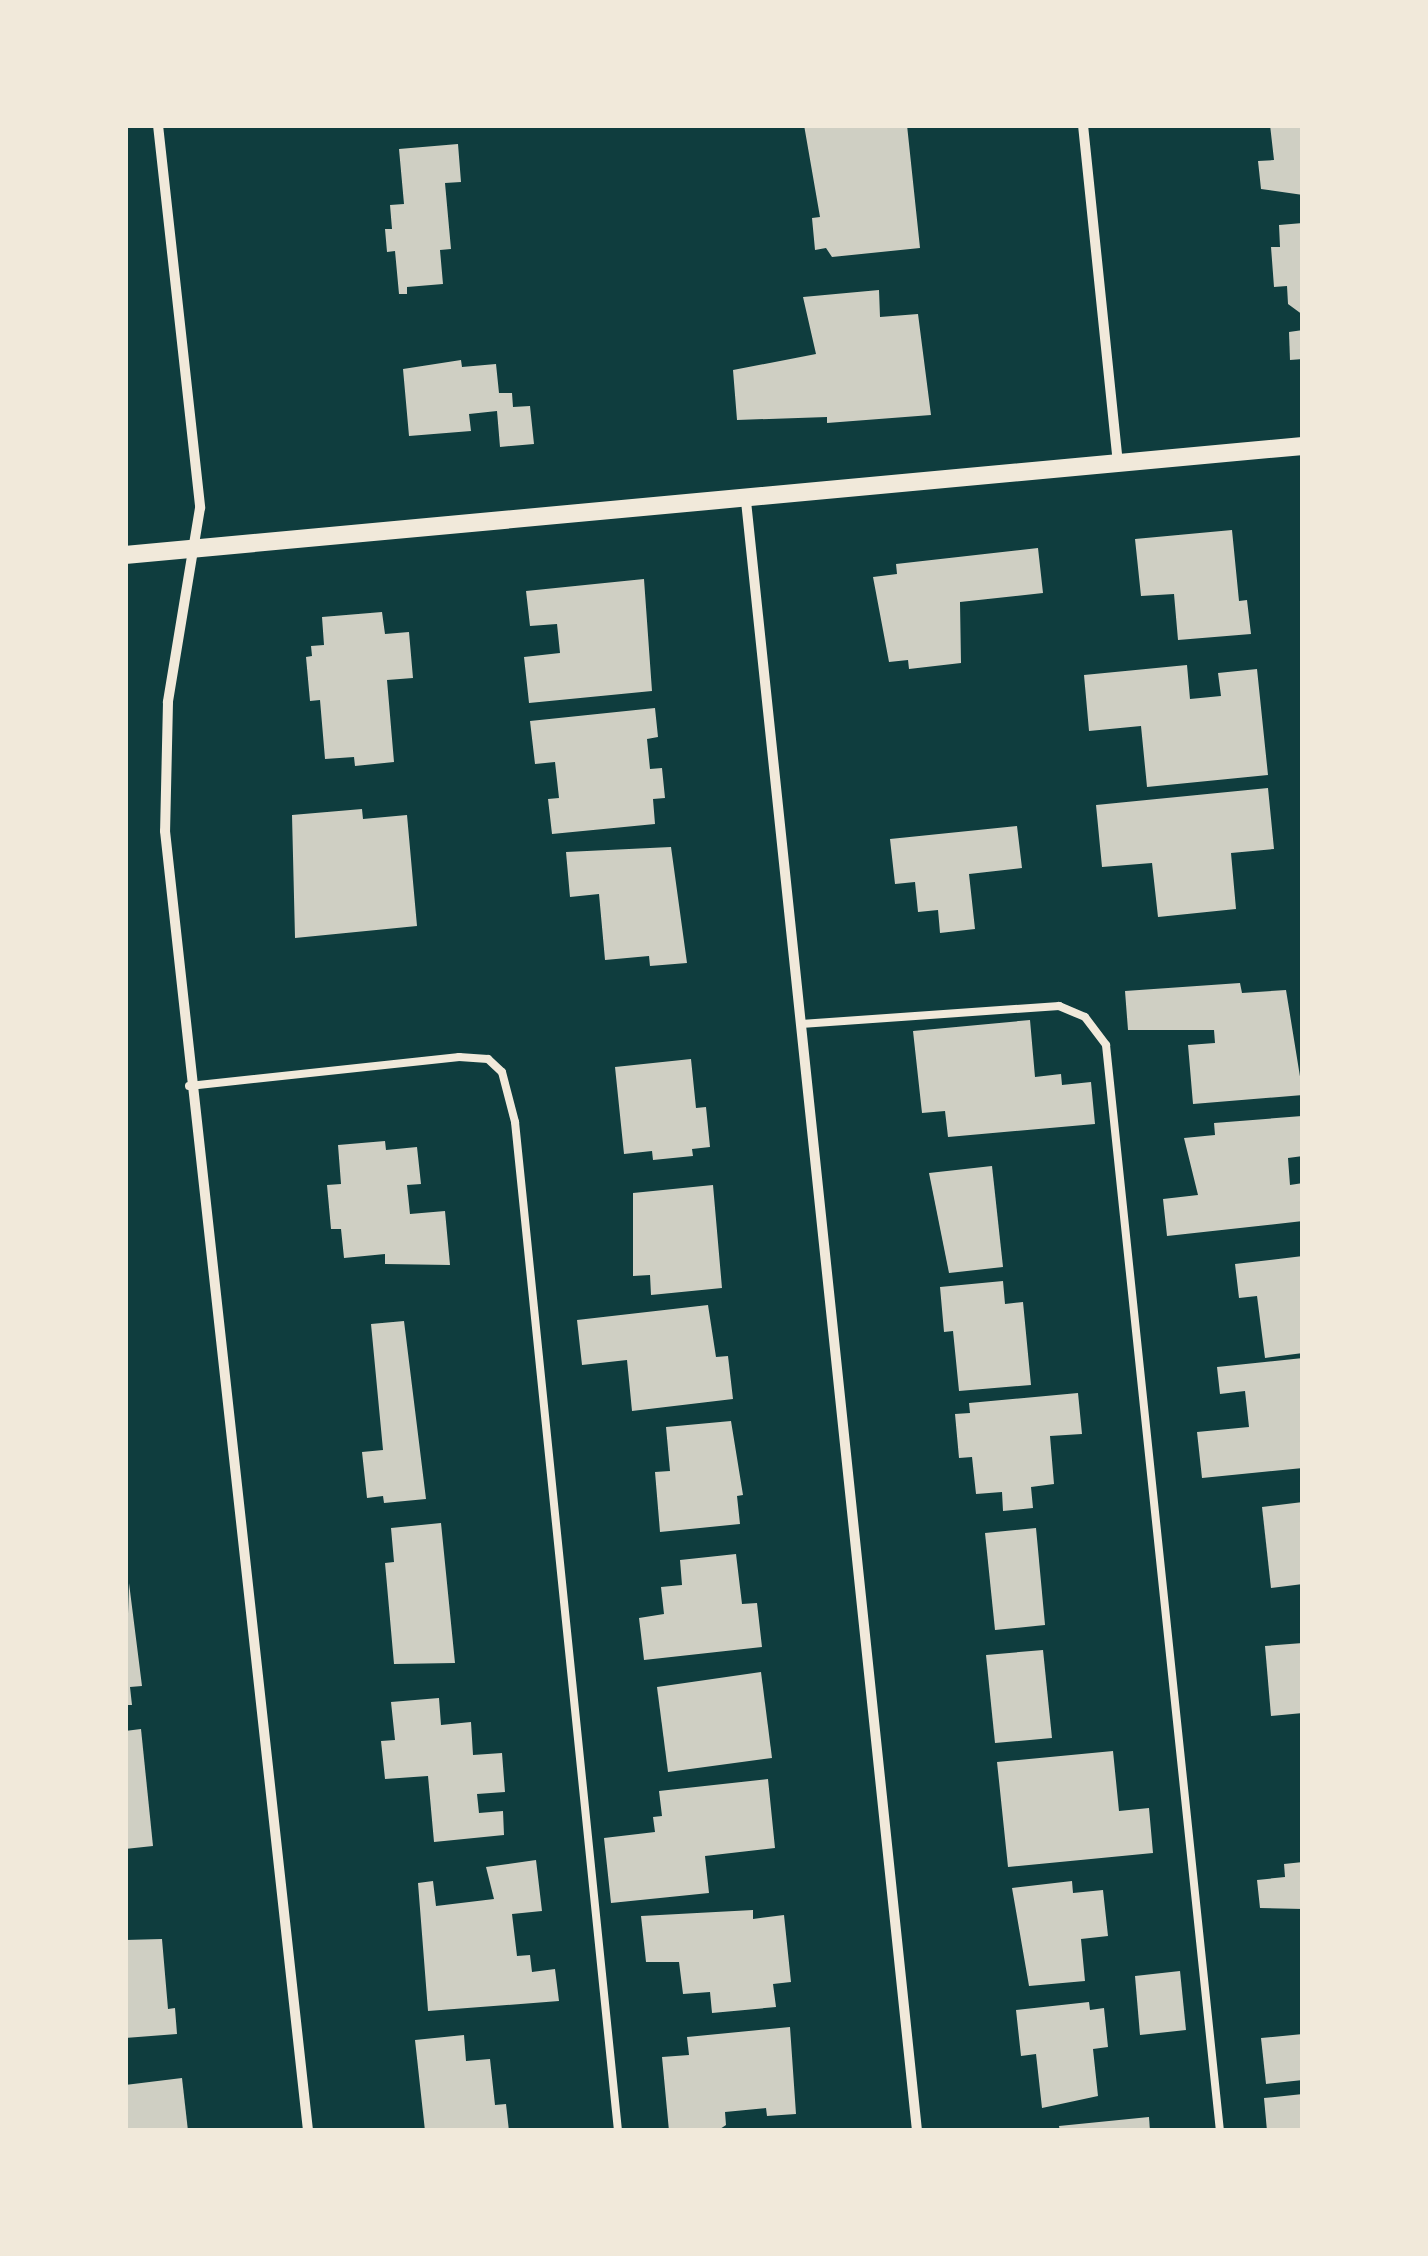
<!DOCTYPE html>
<html>
<head>
<meta charset="utf-8">
<style>
  body { margin:0 }
  #map { position:relative; width:1428px; height:2256px; overflow:hidden; background:#0f3d3e; font-family:"Zilla Slab",serif }
  div>[style] { position:absolute }
  [style*='--x'] { left:calc(var(--x)*1px); top:calc(var(--y)*1px); width:calc(var(--w)*1px); rotate:calc(var(--a)*1deg) }
  .building>* { inset:0; background:#cfcfc3 }
  .service>* { height:8px; margin:-4px; padding:0 4px; transform-origin:4px; border-radius:4px; background:#f1e9da }
  .minor>* { height:10px; margin:-5px; padding:0 5px; transform-origin:5px; border-radius:5px; background:#f1e9da }
  .tertiary>* { height:18px; margin:-9px; padding:0 9px; transform-origin:9px; border-radius:9px; background:#f1e9da }
  span { translate:-50% -50%; white-space:nowrap; text-align:center; line-height:1.15; -webkit-text-stroke:10px #f1e9da; paint-order:stroke }
  .frame { position:absolute; inset:0; border:128px solid #f1e9da; pointer-events:none }
</style>
</head>
<body>
<div id="map">
  <div class="building">
    <div style="clip-path:polygon(804px 125px,907px 125px,920px 248px,832px 257px,826px 248px,815px 250px,812px 218px,820px 217px)"></div>
    <div style="clip-path:polygon(1270px 125px,1303px 125px,1303px 195px,1261px 189px,1258px 161px,1274px 160px)"></div>
    <div style="clip-path:polygon(458px 144px,461px 182px,445px 183px,451px 249px,440px 250px,443px 284px,407px 287px,407px 294px,399px 294px,395px 251px,387px 252px,385px 229px,392px 229px,390px 205px,404px 204px,399px 149px)"></div>
    <div style="clip-path:polygon(1303px 223px,1303px 315px,1288px 304px,1287px 286px,1274px 287px,1271px 247px,1280px 247px,1279px 225px)"></div>
    <div style="clip-path:polygon(879px 290px,880px 317px,918px 314px,931px 415px,827px 423px,827px 417px,737px 420px,733px 370px,816px 354px,803px 297px)"></div>
    <div style="clip-path:polygon(1303px 330px,1303px 359px,1290px 360px,1289px 332px)"></div>
    <div style="clip-path:polygon(461px 360px,462px 367px,496px 364px,499px 393px,512px 393px,513px 407px,530px 406px,534px 444px,500px 447px,497px 411px,469px 414px,471px 431px,409px 436px,403px 369px)"></div>
    <div style="clip-path:polygon(1232px 530px,1239px 601px,1247px 600px,1251px 634px,1178px 640px,1174px 594px,1141px 596px,1135px 539px)"></div>
    <div style="clip-path:polygon(1038px 548px,1043px 593px,960px 602px,961px 663px,909px 669px,908px 660px,889px 662px,873px 577px,897px 574px,896px 564px)"></div>
    <div style="clip-path:polygon(644px 579px,652px 691px,529px 703px,524px 657px,560px 653px,557px 624px,530px 626px,526px 591px)"></div>
    <div style="clip-path:polygon(382px 612px,385px 634px,409px 632px,413px 678px,387px 680px,394px 762px,355px 766px,354px 757px,325px 759px,320px 700px,310px 701px,306px 657px,312px 656px,311px 646px,324px 645px,322px 617px)"></div>
    <div style="clip-path:polygon(1187px 665px,1190px 699px,1221px 696px,1218px 673px,1257px 669px,1268px 775px,1147px 787px,1141px 726px,1089px 731px,1084px 675px)"></div>
    <div style="clip-path:polygon(655px 708px,658px 737px,647px 739px,650px 769px,662px 768px,665px 798px,653px 799px,655px 824px,552px 834px,548px 799px,559px 798px,555px 762px,535px 764px,530px 721px)"></div>
    <div style="clip-path:polygon(1268px 788px,1274px 849px,1231px 853px,1236px 909px,1158px 917px,1152px 863px,1102px 867px,1096px 805px)"></div>
    <div style="clip-path:polygon(362px 809px,363px 819px,407px 815px,417px 926px,295px 938px,292px 815px)"></div>
    <div style="clip-path:polygon(1017px 826px,1022px 868px,969px 874px,975px 929px,940px 933px,938px 910px,918px 912px,915px 882px,895px 884px,890px 839px)"></div>
    <div style="clip-path:polygon(671px 847px,687px 963px,650px 966px,649px 956px,605px 960px,599px 894px,570px 897px,566px 852px)"></div>
    <div style="clip-path:polygon(1240px 983px,1242px 993px,1286px 990px,1303px 1095px,1193px 1104px,1188px 1045px,1215px 1043px,1214px 1030px,1128px 1030px,1125px 991px)"></div>
    <div style="clip-path:polygon(1030px 1020px,1035px 1077px,1061px 1074px,1062px 1085px,1091px 1082px,1095px 1124px,948px 1137px,945px 1111px,922px 1113px,913px 1031px)"></div>
    <div style="clip-path:polygon(691px 1059px,696px 1108px,706px 1107px,710px 1147px,692px 1149px,693px 1156px,653px 1160px,652px 1151px,624px 1154px,615px 1067px)"></div>
    <div style="clip-path:polygon(1302px 1116px,1303px 1156px,1288px 1158px,1290px 1185px,1303px 1183px,1303px 1221px,1167px 1236px,1163px 1199px,1198px 1195px,1184px 1138px,1215px 1135px,1214px 1123px)"></div>
    <div style="clip-path:polygon(385px 1141px,386px 1150px,417px 1147px,421px 1184px,407px 1185px,410px 1214px,445px 1211px,450px 1265px,385px 1264px,385px 1254px,344px 1258px,341px 1229px,331px 1229px,327px 1185px,341px 1184px,338px 1145px)"></div>
    <div style="clip-path:polygon(992px 1166px,1003px 1267px,949px 1273px,929px 1173px)"></div>
    <div style="clip-path:polygon(713px 1185px,722px 1288px,651px 1295px,650px 1275px,633px 1276px,633px 1193px)"></div>
    <div style="clip-path:polygon(1303px 1256px,1303px 1353px,1265px 1358px,1257px 1296px,1239px 1298px,1235px 1264px)"></div>
    <div style="clip-path:polygon(1003px 1281px,1005px 1304px,1023px 1302px,1031px 1385px,959px 1391px,953px 1331px,944px 1332px,940px 1287px)"></div>
    <div style="clip-path:polygon(708px 1305px,716px 1357px,728px 1356px,733px 1399px,632px 1411px,627px 1360px,582px 1365px,577px 1320px)"></div>
    <div style="clip-path:polygon(404px 1321px,426px 1499px,384px 1503px,383px 1496px,367px 1498px,362px 1452px,383px 1450px,371px 1324px)"></div>
    <div style="clip-path:polygon(1303px 1358px,1303px 1468px,1202px 1478px,1197px 1432px,1249px 1427px,1245px 1391px,1220px 1394px,1217px 1367px)"></div>
    <div style="clip-path:polygon(1078px 1393px,1082px 1434px,1050px 1436px,1054px 1484px,1031px 1487px,1033px 1508px,1003px 1511px,1002px 1492px,976px 1494px,972px 1457px,959px 1458px,955px 1414px,970px 1413px,969px 1403px)"></div>
    <div style="clip-path:polygon(731px 1421px,743px 1495px,737px 1496px,740px 1524px,660px 1532px,655px 1472px,670px 1471px,666px 1427px)"></div>
    <div style="clip-path:polygon(1303px 1502px,1303px 1584px,1271px 1588px,1262px 1507px)"></div>
    <div style="clip-path:polygon(441px 1523px,455px 1663px,394px 1664px,385px 1563px,394px 1562px,391px 1528px)"></div>
    <div style="clip-path:polygon(1036px 1528px,1045px 1625px,995px 1630px,985px 1533px)"></div>
    <div style="clip-path:polygon(736px 1554px,742px 1604px,757px 1603px,762px 1647px,644px 1660px,639px 1618px,664px 1614px,661px 1587px,682px 1585px,680px 1560px)"></div>
    <div style="clip-path:polygon(129px 1583px,142px 1686px,130px 1687px,132px 1705px,125px 1705px)"></div>
    <div style="clip-path:polygon(1303px 1643px,1303px 1713px,1271px 1716px,1265px 1646px)"></div>
    <div style="clip-path:polygon(1043px 1650px,1052px 1738px,995px 1743px,986px 1655px)"></div>
    <div style="clip-path:polygon(761px 1672px,772px 1758px,668px 1772px,657px 1687px)"></div>
    <div style="clip-path:polygon(439px 1698px,441px 1725px,471px 1722px,473px 1755px,502px 1753px,505px 1792px,477px 1794px,479px 1813px,503px 1811px,504px 1835px,434px 1842px,428px 1776px,385px 1779px,381px 1741px,395px 1740px,391px 1702px)"></div>
    <div style="clip-path:polygon(141px 1729px,153px 1846px,125px 1849px,125px 1731px)"></div>
    <div style="clip-path:polygon(1113px 1751px,1119px 1811px,1149px 1808px,1153px 1853px,1008px 1867px,997px 1762px)"></div>
    <div style="clip-path:polygon(768px 1779px,775px 1848px,705px 1856px,709px 1893px,611px 1903px,604px 1838px,655px 1832px,653px 1817px,662px 1816px,659px 1791px)"></div>
    <div style="clip-path:polygon(536px 1860px,542px 1911px,512px 1914px,517px 1956px,530px 1955px,532px 1972px,555px 1969px,559px 2001px,428px 2011px,418px 1883px,433px 1881px,436px 1906px,494px 1899px,486px 1867px)"></div>
    <div style="clip-path:polygon(1303px 1862px,1303px 1909px,1260px 1908px,1257px 1880px,1285px 1877px,1284px 1864px)"></div>
    <div style="clip-path:polygon(1072px 1881px,1073px 1893px,1103px 1890px,1108px 1936px,1081px 1939px,1085px 1981px,1029px 1986px,1012px 1888px)"></div>
    <div style="clip-path:polygon(753px 1910px,753px 1919px,784px 1915px,791px 1982px,773px 1984px,776px 2007px,712px 2013px,710px 1992px,683px 1994px,679px 1962px,646px 1962px,641px 1916px)"></div>
    <div style="clip-path:polygon(162px 1939px,168px 2009px,175px 2008px,177px 2034px,125px 2038px,125px 1940px)"></div>
    <div style="clip-path:polygon(1180px 1971px,1186px 2030px,1140px 2035px,1135px 1976px)"></div>
    <div style="clip-path:polygon(1089px 2002px,1090px 2010px,1104px 2008px,1108px 2047px,1093px 2049px,1098px 2096px,1042px 2108px,1036px 2054px,1021px 2056px,1016px 2010px)"></div>
    <div style="clip-path:polygon(790px 2027px,796px 2114px,767px 2116px,766px 2108px,725px 2112px,726px 2125px,717px 2131px,669px 2131px,662px 2057px,689px 2055px,687px 2037px)"></div>
    <div style="clip-path:polygon(1303px 2034px,1303px 2080px,1266px 2084px,1261px 2038px)"></div>
    <div style="clip-path:polygon(464px 2035px,466px 2061px,490px 2059px,495px 2105px,506px 2104px,509px 2131px,425px 2131px,415px 2040px)"></div>
    <div style="clip-path:polygon(182px 2078px,188px 2131px,125px 2131px,125px 2085px)"></div>
    <div style="clip-path:polygon(1303px 2094px,1303px 2131px,1267px 2131px,1264px 2098px)"></div>
    <div style="clip-path:polygon(1149px 2117px,1150px 2131px,1060px 2131px,1059px 2126px)"></div>
  </div>
  <div class="service">
    <div style="--x:801;--y:1024;--w:259;--a:-4"></div>
    <div style="--x:1059;--y:1006;--w:28;--a:23"></div>
    <div style="--x:1085;--y:1017;--w:35;--a:53"></div>
    <div style="--x:1106;--y:1045;--w:1092;--a:84.01"></div>
    <div style="--x:189;--y:1086;--w:272;--a:-6.1"></div>
    <div style="--x:459;--y:1057;--w:29;--a:4"></div>
    <div style="--x:488;--y:1059;--w:19;--a:43"></div>
    <div style="--x:502;--y:1072;--w:52;--a:75.4"></div>
    <div style="--x:515;--y:1122;--w:1014;--a:84.17"></div>
  </div>
  <div class="minor">
    <div style="--x:158;--y:125;--w:385;--a:83.7"></div>
    <div style="--x:200;--y:508;--w:197;--a:99.4"></div>
    <div style="--x:168;--y:702;--w:129;--a:91.3"></div>
    <div style="--x:165;--y:831;--w:1308;--a:83.72"></div>
    <div style="--x:1083;--y:125;--w:341;--a:84.1"></div>
    <div style="--x:746;--y:501;--w:1639;--a:84.01"></div>
  </div>
  <div class="tertiary">
    <div style="--x:125;--y:555;--w:1183;--a:-5.29"></div>
  </div>
  <div class="frame"></div>
</div>
</body>
</html>
